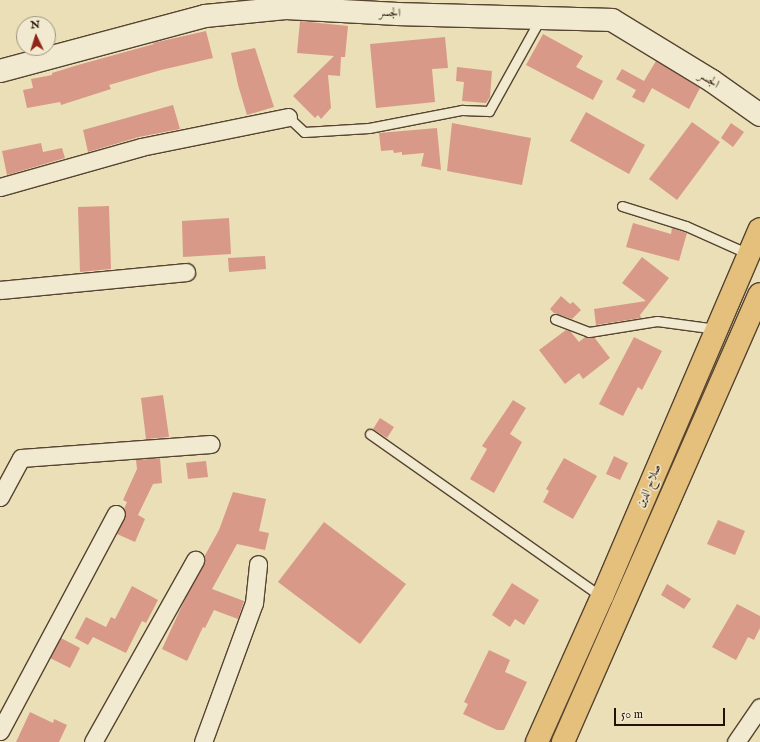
<!DOCTYPE html>
<html>
<head>
<meta charset="utf-8">
<style>
  body { margin:0 }
  #map { position:relative; width:760px; height:742px; overflow:hidden; background:#eadfb7; font-family:"IM FELL English",Amiri,serif }
  div>[style] { position:absolute }
  [style*='--x'] { left:calc(var(--x)*1px); top:calc(var(--y)*1px); width:calc(var(--w)*1px); rotate:calc(var(--a)*1deg) }
  .building>* { inset:0; background:#d99988 }
  .roads { filter:drop-shadow(1px 0 #564430) drop-shadow(-1px 0 #564430) drop-shadow(0 1px #564430) drop-shadow(0 -1px #564430) }
  .lane>* { height:9px; margin:-4.5px; padding:0 4.5px; transform-origin:4.5px; border-radius:4.5px; background:#f1ead0 }
  .street>* { height:17px; margin:-8.5px; padding:0 8.5px; transform-origin:8.5px; border-radius:8.5px; background:#f1ead0 }
  .secondary>* { height:22px; margin:-11px; padding:0 11px; transform-origin:11px; border-radius:11px; background:#f1ead0 }
  .highway>* { height:22px; margin:-11px; padding:0 11px; transform-origin:11px; border-radius:11px; background:#e5c07c }
  span { translate:-50% -50%; white-space:nowrap; text-align:center; line-height:1.15; -webkit-text-stroke:3px #f1ead0; paint-order:stroke }
  .street-label { font-size:12px; color:#251003 }
  .north { position:absolute; left:16px; top:16px; width:40px; height:40px; box-sizing:border-box; background:#f1ead0; border:1px solid #9f937e; border-radius:50%; rotate:356deg; font-size:11px; font-weight:700; line-height:16px; text-align:center; color:#251003 }
  .north::after { content:''; display:block; margin:auto; width:14px; height:18px; background:#8f2418; clip-path:polygon(50% 0,100% 100%,50% 72%,0 100%) }
  .scale { position:absolute; left:614px; top:708px; width:111px; height:18px; box-sizing:border-box; border:2px solid #251003; border-top:0; padding-left:5px; font-size:12px; line-height:14px; white-space:nowrap; color:#251003; -webkit-text-stroke:3px #f1ead0; paint-order:stroke }
</style>
</head>
<body>
<div id="map">
  <div class="building">
    <div style="clip-path:polygon(300px 21px,348px 26px,345px 57px,341px 57px,340px 76px,328px 75px,331px 108px,321px 119px,318px 115px,315px 118px,293px 96px,334px 56px,297px 53px)"></div>
    <div style="clip-path:polygon(206px 31px,213px 58px,161px 70px,109px 85px,111px 89px,61px 105px,60px 102px,27px 108px,23px 90px,33px 88px,31px 79px,52px 75px,52px 73px,78px 65px,154px 44px,153px 43px)"></div>
    <div style="clip-path:polygon(543px 34px,583px 56px,576px 67px,603px 81px,593px 100px,526px 65px)"></div>
    <div style="clip-path:polygon(445px 37px,448px 68px,432px 69px,435px 102px,376px 108px,370px 44px)"></div>
    <div style="clip-path:polygon(255px 48px,274px 107px,247px 115px,238px 85px,231px 53px)"></div>
    <div style="clip-path:polygon(656px 61px,700px 88px,689px 109px,652px 88px,644px 103px,632px 97px,636px 90px,616px 79px,622px 69px,644px 81px)"></div>
    <div style="clip-path:polygon(457px 67px,492px 71px,490px 97px,486px 103px,462px 101px,464px 82px,456px 81px)"></div>
    <div style="clip-path:polygon(173px 105px,180px 129px,139px 137px,88px 152px,83px 130px)"></div>
    <div style="clip-path:polygon(586px 112px,645px 145px,629px 174px,570px 141px)"></div>
    <div style="clip-path:polygon(692px 122px,720px 142px,677px 200px,649px 179px)"></div>
    <div style="clip-path:polygon(452px 123px,531px 138px,522px 185px,447px 171px)"></div>
    <div style="clip-path:polygon(731px 123px,744px 132px,733px 147px,721px 138px)"></div>
    <div style="clip-path:polygon(437px 128px,441px 170px,421px 166px,424px 153px,402px 155px,402px 152px,394px 153px,393px 150px,381px 151px,379px 133px)"></div>
    <div style="clip-path:polygon(41px 143px,43px 152px,62px 148px,65px 158px,7px 175px,2px 151px)"></div>
    <div style="clip-path:polygon(109px 206px,111px 269px,80px 272px,78px 207px)"></div>
    <div style="clip-path:polygon(229px 218px,231px 254px,183px 257px,182px 221px)"></div>
    <div style="clip-path:polygon(633px 223px,671px 234px,672px 228px,687px 233px,679px 261px,626px 247px)"></div>
    <div style="clip-path:polygon(265px 256px,266px 269px,229px 272px,228px 258px)"></div>
    <div style="clip-path:polygon(642px 257px,669px 278px,640px 315px,641px 318px,596px 325px,594px 309px,646px 301px,622px 283px)"></div>
    <div style="clip-path:polygon(561px 296px,570px 304px,573px 302px,581px 310px,572px 319px,554px 313px,550px 309px)"></div>
    <div style="clip-path:polygon(566px 330px,570px 331px,579px 342px,585px 337px,594px 337px,610px 358px,583px 379px,579px 373px,565px 384px,539px 350px)"></div>
    <div style="clip-path:polygon(634px 337px,662px 351px,642px 390px,638px 387px,623px 416px,599px 404px)"></div>
    <div style="clip-path:polygon(163px 395px,169px 437px,146px 439px,141px 398px)"></div>
    <div style="clip-path:polygon(513px 400px,526px 408px,510px 434px,522px 442px,494px 493px,470px 479px,487px 449px,482px 446px)"></div>
    <div style="clip-path:polygon(380px 418px,394px 427px,387px 438px,373px 429px)"></div>
    <div style="clip-path:polygon(614px 456px,628px 463px,620px 480px,606px 474px)"></div>
    <div style="clip-path:polygon(160px 458px,162px 483px,153px 484px,138px 515px,145px 519px,135px 542px,117px 534px,126px 514px,124px 509px,127px 502px,123px 500px,137px 469px,136px 460px)"></div>
    <div style="clip-path:polygon(564px 458px,597px 476px,573px 519px,543px 502px,549px 491px,546px 489px)"></div>
    <div style="clip-path:polygon(206px 461px,208px 477px,188px 479px,186px 463px)"></div>
    <div style="clip-path:polygon(233px 492px,266px 499px,259px 531px,269px 533px,265px 550px,237px 544px,212px 589px,244px 601px,238px 619px,214px 610px,205px 628px,203px 627px,187px 661px,162px 649px,186px 597px,204px 565px,204px 557px,219px 530px)"></div>
    <div style="clip-path:polygon(718px 520px,745px 531px,735px 555px,707px 544px)"></div>
    <div style="clip-path:polygon(324px 522px,406px 584px,360px 644px,278px 582px)"></div>
    <div style="clip-path:polygon(512px 583px,539px 600px,524px 625px,515px 619px,510px 627px,492px 615px)"></div>
    <div style="clip-path:polygon(667px 584px,691px 599px,684px 609px,661px 595px)"></div>
    <div style="clip-path:polygon(132px 586px,158px 600px,146px 623px,142px 621px,126px 653px,93px 637px,88px 645px,75px 638px,86px 617px,106px 627px,111px 617px,115px 619px)"></div>
    <div style="clip-path:polygon(737px 604px,760px 616px,760px 628px,754px 640px,748px 637px,736px 660px,712px 647px)"></div>
    <div style="clip-path:polygon(61px 638px,80px 648px,70px 668px,50px 658px)"></div>
    <div style="clip-path:polygon(489px 650px,510px 660px,505px 672px,527px 682px,504px 730px,497px 730px,463px 714px,468px 704px,464px 702px)"></div>
    <div style="clip-path:polygon(30px 712px,53px 723px,54px 719px,67px 725px,59px 742px,16px 742px)"></div>
  </div>
  <div class="roads">
    <div class="lane">
      <div style="--x:288;--y:117;--w:22;--a:43"></div>
      <div style="--x:304;--y:132;--w:65;--a:-3.5"></div>
      <div style="--x:369;--y:128;--w:95;--a:-11"></div>
      <div style="--x:462;--y:110;--w:27;--a:2"></div>
      <div style="--x:489;--y:111;--w:105;--a:-61"></div>
      <div style="--x:622;--y:206;--w:67;--a:17.4"></div>
      <div style="--x:686;--y:226;--w:69;--a:24"></div>
      <div style="--x:555;--y:319;--w:36;--a:21"></div>
      <div style="--x:589;--y:332;--w:69;--a:-9.2"></div>
      <div style="--x:657;--y:321;--w:60;--a:7.7"></div>
      <div style="--x:370;--y:434;--w:284;--a:35.1"></div>
    </div>
    <div class="street">
      <div style="--x:0;--y:187;--w:147;--a:-15.8"></div>
      <div style="--x:141;--y:147;--w:150;--a:-11.5"></div>
      <div style="--x:0;--y:290;--w:187;--a:-5.5"></div>
      <div style="--x:0;--y:497;--w:44;--a:-61.7"></div>
      <div style="--x:21;--y:458;--w:190;--a:-4.2"></div>
      <div style="--x:0;--y:731;--w:246;--a:-61.9"></div>
      <div style="--x:93;--y:742;--w:209;--a:-60.7"></div>
      <div style="--x:203;--y:742;--w:148;--a:-69.9"></div>
      <div style="--x:254;--y:603;--w:39;--a:-84"></div>
      <div style="--x:736;--y:742;--w:42;--a:-55.6"></div>
    </div>
    <div class="secondary">
      <div style="--x:0;--y:71;--w:212;--a:-15"></div>
      <div style="--x:205;--y:16;--w:81;--a:-5.6"></div>
      <div style="--x:286;--y:8;--w:112;--a:3.1"></div>
      <div style="--x:398;--y:14;--w:214;--a:1.6"></div>
      <div style="--x:612;--y:20;--w:117;--a:31.4"></div>
      <div style="--x:712;--y:81;--w:59;--a:35.3"></div>
    </div>
    <div class="highway">
      <div style="--x:537;--y:742;--w:159;--a:-65.9"></div>
      <div style="--x:602;--y:597;--w:400;--a:-66.8"></div>
      <div style="--x:563;--y:742;--w:489;--a:-66.3"></div>
    </div>
  </div>
  <div class="street-label">
    <span style="left:390px;top:13px;rotate:3deg">الجسر</span>
    <span style="left:709px;top:80px;rotate:33deg">الجسر</span>
    <span style="left:649px;top:486px;rotate:-67deg">صلاح الدين</span>
  </div>
  <div class="north">N</div>
  <div class="scale">50 m</div>
</div>
</body>
</html>
